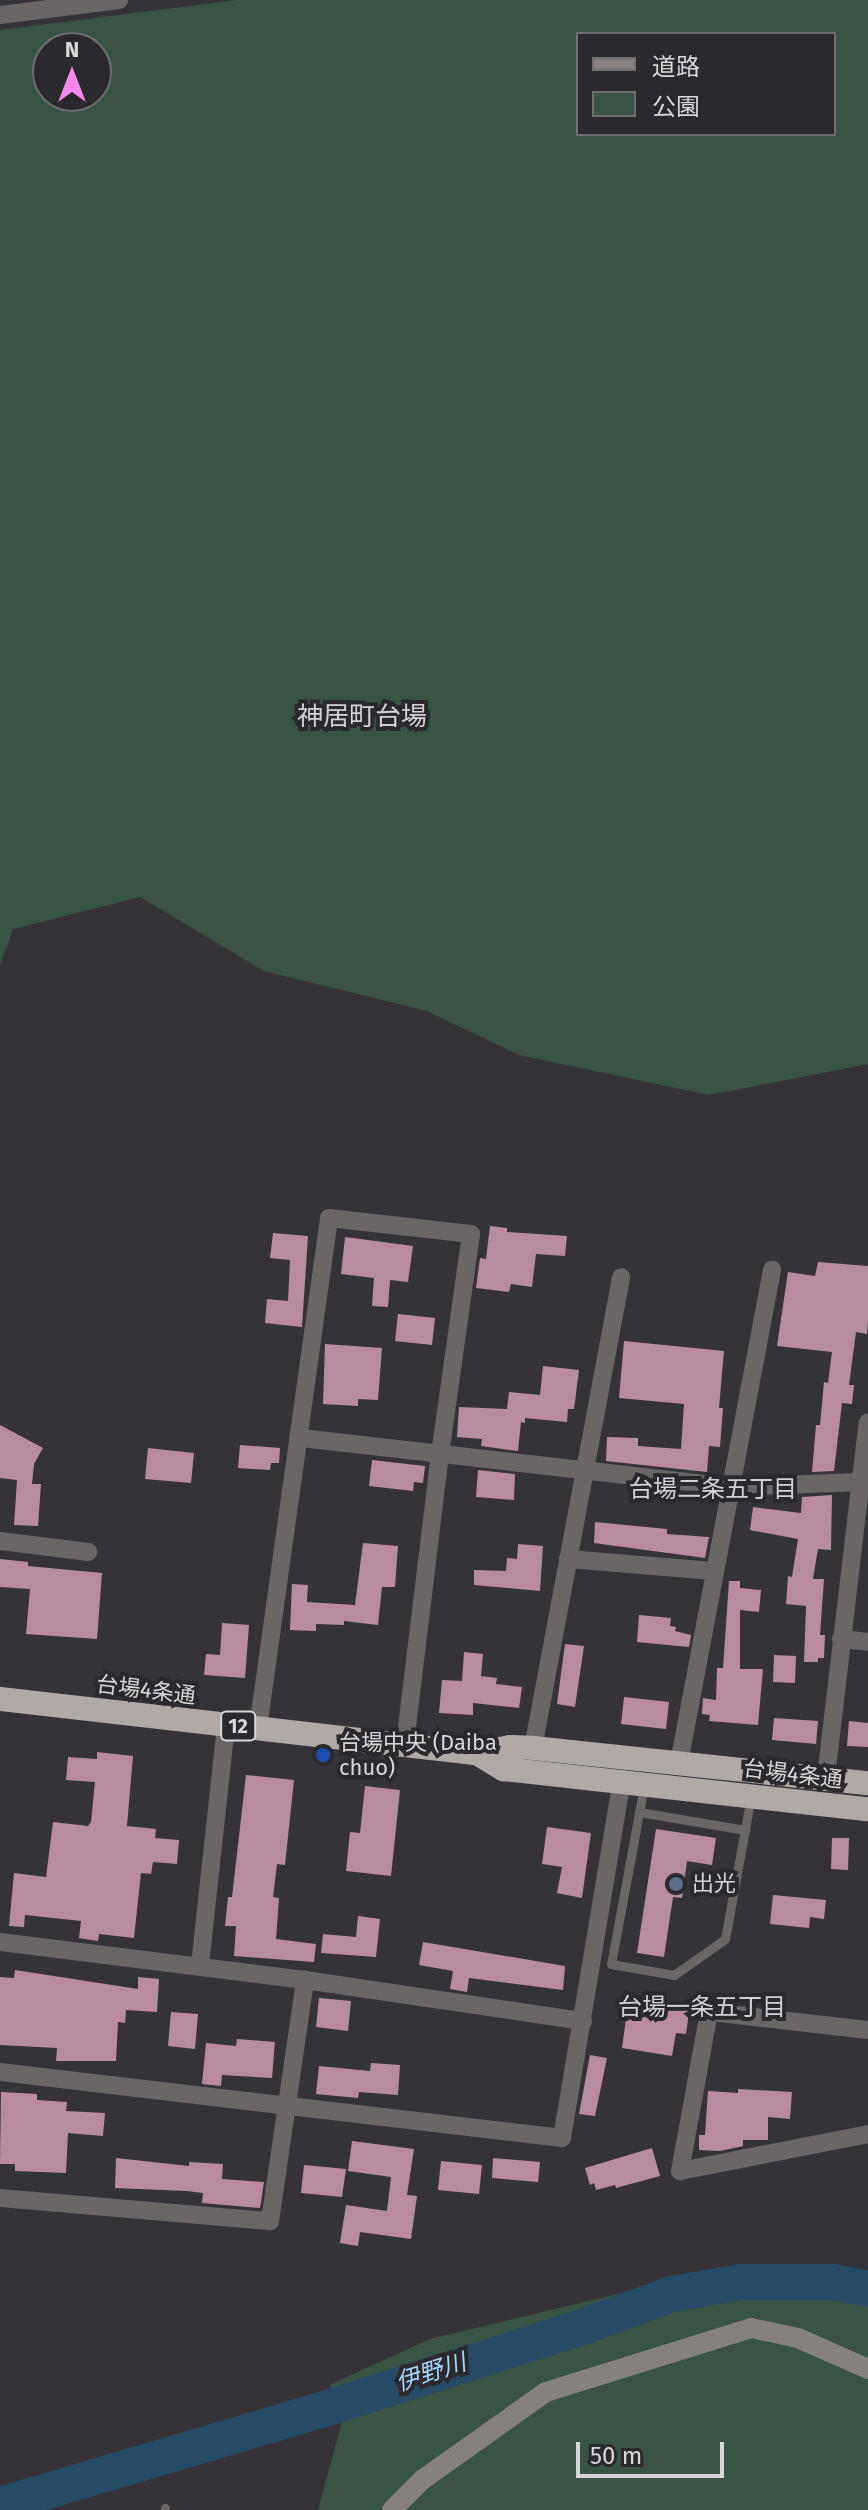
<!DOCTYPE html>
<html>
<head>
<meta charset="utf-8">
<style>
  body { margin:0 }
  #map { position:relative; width:868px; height:2510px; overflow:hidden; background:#363338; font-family:"Fira Sans","Noto Sans JP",sans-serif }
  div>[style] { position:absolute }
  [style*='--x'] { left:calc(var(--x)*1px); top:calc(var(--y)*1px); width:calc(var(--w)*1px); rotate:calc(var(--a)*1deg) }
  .green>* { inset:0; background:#395344 }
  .river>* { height:36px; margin:-18px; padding:0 18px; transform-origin:18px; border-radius:18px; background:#264c67 }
  .building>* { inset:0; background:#b98ba1 }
  .lane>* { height:9px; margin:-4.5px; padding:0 4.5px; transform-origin:4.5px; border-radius:4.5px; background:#696665 }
  .street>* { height:18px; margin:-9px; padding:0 9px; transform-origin:9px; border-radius:9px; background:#696665 }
  .secondary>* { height:20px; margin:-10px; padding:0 10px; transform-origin:10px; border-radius:10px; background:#86817f }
  .highway>* { height:24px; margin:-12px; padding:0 12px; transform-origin:12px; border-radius:12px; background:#b1a9a6 }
  .dots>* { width:22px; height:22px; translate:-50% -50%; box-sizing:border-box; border:4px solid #2b292e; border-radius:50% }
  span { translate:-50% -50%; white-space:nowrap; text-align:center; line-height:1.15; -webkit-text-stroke:8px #2b292e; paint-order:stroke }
  .shield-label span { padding:2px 6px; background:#2b292e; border:2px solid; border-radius:6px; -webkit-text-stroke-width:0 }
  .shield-label { font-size:20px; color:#d8d6d9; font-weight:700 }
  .street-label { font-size:22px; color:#d8d6d9 }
  .poi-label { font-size:22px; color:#d8d6d9 }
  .left { translate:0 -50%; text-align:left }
  .neighbourhood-label { font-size:24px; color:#d4d0d7 }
  .water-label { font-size:24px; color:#a4d6fc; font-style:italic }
  .quarter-label { font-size:26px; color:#d4d0d7 }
  .legend { position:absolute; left:576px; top:32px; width:260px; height:104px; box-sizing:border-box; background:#2b292e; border:2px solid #706e72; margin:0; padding:10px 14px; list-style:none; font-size:24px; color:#d8d6d9 }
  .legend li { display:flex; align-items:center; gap:16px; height:40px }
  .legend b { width:40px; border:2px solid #706e72 }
  .north { position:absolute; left:32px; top:32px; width:80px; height:80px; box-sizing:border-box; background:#2b292e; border:2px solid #706e72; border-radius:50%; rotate:0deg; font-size:22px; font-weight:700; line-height:32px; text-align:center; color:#d8d6d9 }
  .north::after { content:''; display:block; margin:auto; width:28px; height:36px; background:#f888eb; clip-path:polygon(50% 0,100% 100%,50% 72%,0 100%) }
  .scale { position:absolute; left:576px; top:2442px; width:148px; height:36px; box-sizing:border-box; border:4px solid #d8d6d9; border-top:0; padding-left:10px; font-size:24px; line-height:28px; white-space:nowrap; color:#d8d6d9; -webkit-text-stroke:6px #2b292e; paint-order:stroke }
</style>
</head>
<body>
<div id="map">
  <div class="green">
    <div style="clip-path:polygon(evenodd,237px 0,868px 0,868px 1064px,709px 1095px,519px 1055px,427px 1011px,264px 971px,140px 897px,13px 929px,0 965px,0 30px,237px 0,578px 34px,834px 34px,834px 134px,578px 134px,578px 34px,237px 0,48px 48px,96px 48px,96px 96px,48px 96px,48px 48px)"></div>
    <div style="clip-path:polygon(701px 2274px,843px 2274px,868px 2282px,868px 2510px,318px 2510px,343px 2418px,329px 2385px,430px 2339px)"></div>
  </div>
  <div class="river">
    <div style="--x:0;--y:2505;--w:355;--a:-16.5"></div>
    <div style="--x:340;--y:2404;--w:251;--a:-17.6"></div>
    <div style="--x:579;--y:2328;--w:99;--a:-20.1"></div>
    <div style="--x:672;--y:2294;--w:70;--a:-9.9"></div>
    <div style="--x:741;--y:2282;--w:92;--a:0"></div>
    <div style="--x:833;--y:2282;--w:36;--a:11"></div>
  </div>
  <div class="building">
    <div style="clip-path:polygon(490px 1226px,507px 1228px,507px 1232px,567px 1236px,565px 1256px,536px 1254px,532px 1287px,511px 1284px,509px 1292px,476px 1288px,480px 1258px,486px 1259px)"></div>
    <div style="clip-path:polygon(273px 1233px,308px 1236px,302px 1327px,265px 1323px,267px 1299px,288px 1301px,290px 1260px,270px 1258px)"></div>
    <div style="clip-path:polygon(345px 1237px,413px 1246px,408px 1282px,390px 1280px,388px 1307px,372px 1306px,374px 1278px,341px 1274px)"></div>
    <div style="clip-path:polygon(818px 1262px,868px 1266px,868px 1320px,867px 1334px,856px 1332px,849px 1385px,854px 1385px,852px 1404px,842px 1403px,834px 1471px,812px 1472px,816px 1425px,820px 1425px,824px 1382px,828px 1383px,832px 1352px,777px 1346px,788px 1272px,815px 1276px)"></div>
    <div style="clip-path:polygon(398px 1314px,435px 1318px,432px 1345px,395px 1341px)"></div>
    <div style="clip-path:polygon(624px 1341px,724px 1351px,719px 1408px,723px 1408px,720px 1447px,709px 1446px,707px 1472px,606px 1461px,607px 1437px,638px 1438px,638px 1446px,681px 1449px,684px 1404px,619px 1398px)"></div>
    <div style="clip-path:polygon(325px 1344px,382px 1348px,378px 1400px,358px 1399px,358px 1406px,323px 1404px)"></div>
    <div style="clip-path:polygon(543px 1366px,579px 1370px,574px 1409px,568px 1409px,567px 1422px,525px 1418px,525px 1423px,521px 1422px,518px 1451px,481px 1446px,482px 1439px,457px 1437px,459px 1407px,507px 1409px,509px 1392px,540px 1395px)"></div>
    <div style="clip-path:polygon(0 1425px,43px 1448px,34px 1464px,32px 1484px,41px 1484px,38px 1526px,14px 1525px,17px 1480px,0 1478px)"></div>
    <div style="clip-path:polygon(240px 1445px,280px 1448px,279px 1463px,271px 1463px,270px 1470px,238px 1468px)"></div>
    <div style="clip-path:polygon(148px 1448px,194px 1453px,191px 1483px,145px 1479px)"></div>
    <div style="clip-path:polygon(372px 1460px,425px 1466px,423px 1483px,414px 1482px,413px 1491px,369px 1486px)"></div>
    <div style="clip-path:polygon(478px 1470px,515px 1474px,514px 1500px,476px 1497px)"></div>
    <div style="clip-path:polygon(832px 1495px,831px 1550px,818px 1549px,813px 1579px,824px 1579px,820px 1635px,825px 1635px,824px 1658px,818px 1658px,818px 1662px,804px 1662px,806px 1606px,786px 1604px,788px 1576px,792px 1577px,798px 1539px,750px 1530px,753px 1507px,801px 1513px,802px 1497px)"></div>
    <div style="clip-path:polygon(595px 1522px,667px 1529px,667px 1534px,709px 1537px,705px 1558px,594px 1543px)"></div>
    <div style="clip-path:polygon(363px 1543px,398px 1546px,395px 1587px,382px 1587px,378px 1625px,344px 1621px,344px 1625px,316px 1624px,316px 1631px,290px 1630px,292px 1584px,308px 1585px,307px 1602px,355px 1605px)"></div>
    <div style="clip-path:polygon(518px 1544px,543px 1546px,540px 1591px,474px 1585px,474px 1570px,506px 1571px,507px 1558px,517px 1559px)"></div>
    <div style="clip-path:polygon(0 1559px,28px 1562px,28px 1566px,102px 1573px,97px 1639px,26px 1634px,30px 1589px,0 1587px)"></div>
    <div style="clip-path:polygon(729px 1581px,740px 1581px,740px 1588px,761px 1590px,759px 1612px,740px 1610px,740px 1669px,763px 1669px,758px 1725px,709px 1721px,710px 1715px,702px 1714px,703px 1698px,716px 1700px,717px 1668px,723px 1668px)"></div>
    <div style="clip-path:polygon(639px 1615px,671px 1618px,670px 1626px,676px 1627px,675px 1631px,691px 1635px,689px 1647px,637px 1642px)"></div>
    <div style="clip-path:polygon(222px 1623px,249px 1625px,245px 1678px,204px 1675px,206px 1654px,220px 1655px)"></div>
    <div style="clip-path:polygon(565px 1644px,584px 1646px,575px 1707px,557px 1704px)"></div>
    <div style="clip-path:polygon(464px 1652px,483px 1654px,481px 1676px,497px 1678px,496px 1684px,522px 1687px,519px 1708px,473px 1703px,473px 1715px,439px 1713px,442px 1680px,462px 1681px)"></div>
    <div style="clip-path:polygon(774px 1655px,796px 1656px,795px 1683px,773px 1682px)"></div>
    <div style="clip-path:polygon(624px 1697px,669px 1702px,666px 1729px,621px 1724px)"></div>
    <div style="clip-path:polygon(774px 1718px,818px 1721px,816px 1744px,772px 1740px)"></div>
    <div style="clip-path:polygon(849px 1721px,868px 1723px,868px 1747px,847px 1746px)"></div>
    <div style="clip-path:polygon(97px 1752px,133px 1756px,127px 1826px,156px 1829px,155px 1838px,179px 1840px,177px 1864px,153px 1862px,151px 1874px,141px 1873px,134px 1938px,99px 1934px,98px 1941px,79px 1938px,81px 1921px,25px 1915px,24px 1927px,9px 1926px,14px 1873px,46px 1877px,53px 1822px,88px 1826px,91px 1822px,95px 1782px,66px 1780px,68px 1757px,97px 1759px)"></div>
    <div style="clip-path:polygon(246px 1775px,294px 1780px,285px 1865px,277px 1864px,273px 1897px,279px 1898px,276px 1939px,316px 1944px,314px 1962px,234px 1956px,236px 1926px,225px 1926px,228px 1897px,232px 1897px)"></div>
    <div style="clip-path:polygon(365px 1786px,400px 1790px,391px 1876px,346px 1871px,350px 1832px,360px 1833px)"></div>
    <div style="clip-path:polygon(547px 1827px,591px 1833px,582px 1898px,557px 1893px,562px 1867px,542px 1864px)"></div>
    <div style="clip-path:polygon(656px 1829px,716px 1838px,712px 1865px,687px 1861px,682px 1898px,673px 1897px,664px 1957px,637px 1953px)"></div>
    <div style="clip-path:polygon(832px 1838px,849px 1838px,848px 1870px,831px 1869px)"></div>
    <div style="clip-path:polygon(773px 1895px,826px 1900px,824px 1919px,810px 1917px,809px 1928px,770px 1924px)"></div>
    <div style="clip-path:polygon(358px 1916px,380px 1919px,376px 1957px,321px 1953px,323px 1934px,356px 1937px)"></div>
    <div style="clip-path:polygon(423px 1942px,565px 1966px,563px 1990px,469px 1978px,467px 1992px,450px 1989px,453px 1971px,419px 1965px)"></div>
    <div style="clip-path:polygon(15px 1970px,138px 1989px,138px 1977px,159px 1979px,157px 2012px,126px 2010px,125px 2023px,118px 2022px,116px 2061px,56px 2061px,57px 2048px,0 2045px,0 1977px,14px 1978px)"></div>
    <div style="clip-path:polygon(319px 1998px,351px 2001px,348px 2031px,316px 2027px)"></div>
    <div style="clip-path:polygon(665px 2001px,690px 2005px,686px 2034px,676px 2033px,672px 2056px,622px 2048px,628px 2004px,664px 2008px)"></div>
    <div style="clip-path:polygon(171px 2012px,198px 2014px,195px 2049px,168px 2046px)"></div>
    <div style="clip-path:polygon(237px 2039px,275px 2042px,272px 2078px,222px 2075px,221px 2086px,202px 2084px,206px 2043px,236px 2046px)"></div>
    <div style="clip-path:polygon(590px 2055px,607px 2058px,595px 2116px,579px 2114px)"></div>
    <div style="clip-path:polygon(371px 2063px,400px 2065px,398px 2095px,359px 2092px,358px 2098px,316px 2094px,319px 2066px,370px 2071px)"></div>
    <div style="clip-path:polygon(738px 2089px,792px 2092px,790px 2119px,768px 2117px,768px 2140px,743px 2140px,743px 2146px,720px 2151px,699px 2150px,699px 2135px,705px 2135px,708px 2091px,738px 2093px)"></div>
    <div style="clip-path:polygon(1px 2092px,37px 2094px,37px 2100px,67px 2102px,66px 2111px,105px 2113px,103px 2136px,68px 2133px,66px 2173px,15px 2171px,15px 2164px,0 2164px)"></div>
    <div style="clip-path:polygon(352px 2141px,414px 2149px,407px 2195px,417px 2196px,411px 2239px,360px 2232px,358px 2246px,340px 2243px,346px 2205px,387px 2211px,391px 2177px,348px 2171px)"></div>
    <div style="clip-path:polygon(652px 2148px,660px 2176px,616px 2188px,615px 2185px,596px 2190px,594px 2183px,590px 2185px,585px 2168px)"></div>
    <div style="clip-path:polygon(116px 2158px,189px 2166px,189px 2162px,223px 2164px,222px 2179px,264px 2182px,260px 2208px,202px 2203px,203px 2193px,187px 2191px,115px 2188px)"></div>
    <div style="clip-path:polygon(493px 2158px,540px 2162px,538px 2182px,492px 2178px)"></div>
    <div style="clip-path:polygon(441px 2161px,482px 2165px,479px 2194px,438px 2190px)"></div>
    <div style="clip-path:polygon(304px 2165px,346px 2169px,342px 2197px,301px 2193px)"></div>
  </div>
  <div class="lane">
    <div style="--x:644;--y:1786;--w:181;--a:100.5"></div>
    <div style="--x:611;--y:1964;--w:64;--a:9.9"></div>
    <div style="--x:674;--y:1975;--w:62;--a:-35.2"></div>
    <div style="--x:725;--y:1939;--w:145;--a:-79.7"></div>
    <div style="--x:639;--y:1812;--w:108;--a:9.6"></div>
    <div style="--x:165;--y:2510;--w:2;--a:-90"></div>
  </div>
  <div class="street">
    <div style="--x:0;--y:15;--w:120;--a:-7.2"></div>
    <div style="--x:301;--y:1438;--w:433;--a:6.5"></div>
    <div style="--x:731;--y:1487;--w:130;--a:-2.2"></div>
    <div style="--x:0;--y:1541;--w:89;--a:7.1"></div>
    <div style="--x:568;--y:1559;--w:146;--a:4.7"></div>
    <div style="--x:841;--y:1639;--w:27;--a:6"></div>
    <div style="--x:258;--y:1728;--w:515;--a:-82.07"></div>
    <div style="--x:329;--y:1218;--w:143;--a:6.4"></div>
    <div style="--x:471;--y:1234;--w:222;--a:98"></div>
    <div style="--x:440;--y:1454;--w:292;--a:96.9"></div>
    <div style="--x:533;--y:1748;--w:479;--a:-79.4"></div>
    <div style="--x:679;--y:1763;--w:502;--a:-79.32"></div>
    <div style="--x:826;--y:1777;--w:357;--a:-83.3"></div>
    <div style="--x:0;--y:1942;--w:307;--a:7.1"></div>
    <div style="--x:305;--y:1980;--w:281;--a:8.4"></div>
    <div style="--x:200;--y:1965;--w:241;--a:-83.8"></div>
    <div style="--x:868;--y:2030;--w:160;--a:-173.5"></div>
    <div style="--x:709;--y:2012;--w:162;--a:100.3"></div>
    <div style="--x:680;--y:2171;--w:192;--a:-11.1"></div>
    <div style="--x:0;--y:2072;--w:566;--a:6.7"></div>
    <div style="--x:562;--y:2138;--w:364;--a:-80.5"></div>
    <div style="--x:0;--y:2198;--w:271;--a:4.9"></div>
    <div style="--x:270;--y:2221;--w:244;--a:-81.7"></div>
  </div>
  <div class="secondary">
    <div style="--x:392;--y:2510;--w:42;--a:-45"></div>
    <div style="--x:422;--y:2480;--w:152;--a:-35.4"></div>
    <div style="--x:546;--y:2392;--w:215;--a:-17.3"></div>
    <div style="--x:751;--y:2328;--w:48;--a:12"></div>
    <div style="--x:798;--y:2338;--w:77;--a:23.9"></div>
  </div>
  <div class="highway">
    <div style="--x:0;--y:1699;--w:480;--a:6.5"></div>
    <div style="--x:477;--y:1753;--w:34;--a:-10"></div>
    <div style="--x:510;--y:1747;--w:23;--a:2"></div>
    <div style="--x:533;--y:1748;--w:337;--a:6"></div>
    <div style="--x:477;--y:1753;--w:31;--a:32"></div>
    <div style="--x:503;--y:1769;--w:367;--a:6.3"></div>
  </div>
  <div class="dots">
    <div style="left:323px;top:1755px;background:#1a4fb4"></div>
    <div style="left:676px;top:1884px;background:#5c6f8a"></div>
  </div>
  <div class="shield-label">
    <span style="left:238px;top:1726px">12</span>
  </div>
  <div class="street-label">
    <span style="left:146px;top:1690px;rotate:7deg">台場4条通</span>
    <span style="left:793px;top:1774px;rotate:7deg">台場4条通</span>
  </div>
  <div class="poi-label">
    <span class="left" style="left:339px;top:1755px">台場中央 (Daiba<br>chuo)</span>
    <span class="left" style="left:692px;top:1884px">出光</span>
  </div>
  <div class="neighbourhood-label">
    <span style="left:713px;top:1490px">台場二条五丁目</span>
    <span style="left:702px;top:2008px">台場一条五丁目</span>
  </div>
  <div class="water-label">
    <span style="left:431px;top:2373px;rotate:-18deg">伊野川</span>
  </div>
  <div class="quarter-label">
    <span style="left:362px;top:717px">神居町台場</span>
  </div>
  <ul class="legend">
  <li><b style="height:10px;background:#86817f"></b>道路</li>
  <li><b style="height:22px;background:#395344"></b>公園</li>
  </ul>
  <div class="north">N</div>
  <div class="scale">50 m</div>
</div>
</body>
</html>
